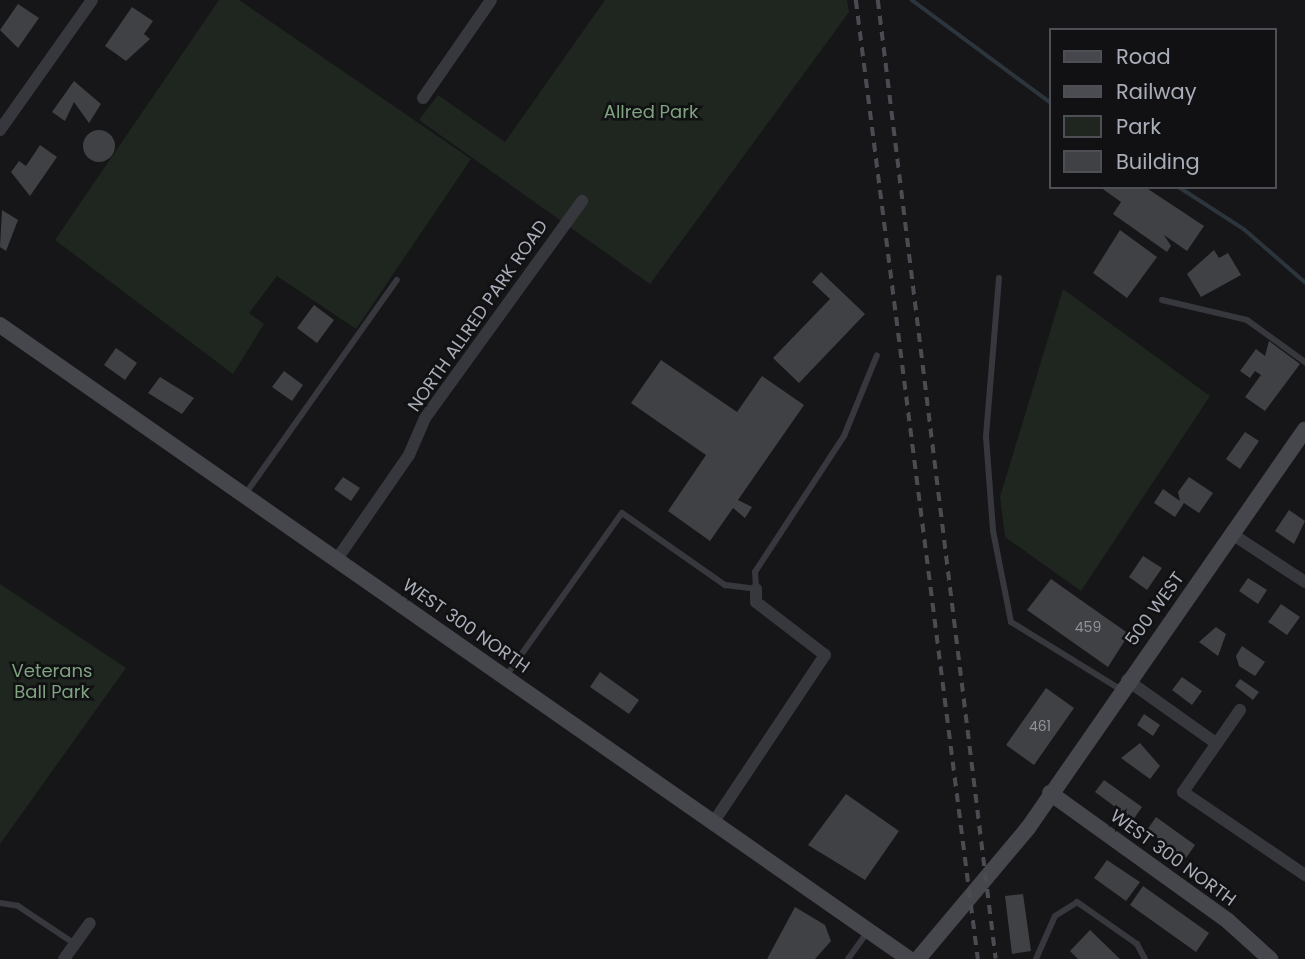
<!DOCTYPE html>
<html>
<head>
<meta charset="utf-8">
<style>
  body { margin:0 }
  #map { position:relative; width:1305px; height:959px; overflow:hidden; background:#161618; font-family:Poppins,sans-serif }
  div>[style] { position:absolute }
  [style*='--x'] { left:calc(var(--x)*1px); top:calc(var(--y)*1px); width:calc(var(--w)*1px); rotate:calc(var(--a)*1deg) }
  .green>* { inset:0; background:#1e261f }
  .stream>* { height:3.5px; margin:-1.75px; padding:0 1.75px; transform-origin:1.75px; border-radius:1.75px; background:#2c353c }
  .building>* { inset:0; background:#404145 }
  .round { border-radius:50% }
  .lane>* { height:6px; margin:-3px; padding:0 3px; transform-origin:3px; border-radius:3px; background:#37383d }
  .street>* { height:12px; margin:-6px; padding:0 6px; transform-origin:6px; border-radius:6px; background:#37383d }
  .secondary>* { height:16px; margin:-8px; padding:0 8px; transform-origin:8px; border-radius:8px; background:#45474d }
  .rail>* { height:3.5px; margin-top:-1.75px; transform-origin:0; background:repeating-linear-gradient(90deg,#4a4c52 0 9px,transparent 0 16px) }
  span { translate:-50% -50%; white-space:nowrap; text-align:center; line-height:1.15; -webkit-text-stroke:5px #111113; paint-order:stroke }
  .number-label { font-size:14px; color:#8e929b }
  .number-label span { -webkit-text-stroke-width:0 }
  .park-label { font-size:18px; color:#7fa381 }
  .street-label { font-size:18px; color:#a8adb8 }
  .legend { position:absolute; left:1049px; top:28px; width:228px; height:161px; box-sizing:border-box; background:#111113; border:2px solid #4d4f55; margin:0; padding:9px 12px; list-style:none; font-size:21px; color:#a8adb8 }
  .legend li { display:flex; align-items:center; gap:14px; height:35px }
  .legend b { width:35px; border:2px solid #4d4f55 }
</style>
</head>
<body>
<div id="map">
  <div class="green">
    <div style="clip-path:polygon(219px 0,239px 0,471px 159px,356px 329px,277px 276px,249px 313px,264px 324px,233px 374px,55px 240px)"></div>
    <div style="clip-path:polygon(605px 0,847px 0,849px 12px,650px 284px,419px 120px,438px 95px,505px 142px)"></div>
    <div style="clip-path:polygon(1063px 289px,1210px 396px,1081px 591px,1005px 537px,1000px 497px)"></div>
    <div style="clip-path:polygon(0 584px,126px 668px,0 844px)"></div>
  </div>
  <div class="stream">
    <div style="--x:912;--y:0;--w:173;--a:36.5"></div>
    <div style="--x:1179;--y:187;--w:77;--a:32.9"></div>
    <div style="--x:1244;--y:229;--w:81;--a:41"></div>
  </div>
  <div class="building">
    <div style="clip-path:polygon(18px 4px,39px 18px,18px 48px,0 30px)"></div>
    <div style="clip-path:polygon(132px 7px,153px 21px,144px 34px,150px 39px,126px 61px,105px 46px)"></div>
    <div style="clip-path:polygon(74px 81px,101px 104px,89px 123px,74px 102px,65px 121px,52px 112px)"></div>
    <div class="round" style="left:83px;top:130px;width:32px;height:32px"></div>
    <div style="clip-path:polygon(40px 145px,57px 157px,30px 196px,11px 172px,19px 161px,26px 166px)"></div>
    <div style="clip-path:polygon(1100px 187px,1145px 187px,1204px 226px,1187px 251px,1164px 235px,1171px 246px,1167px 252px,1113px 214px,1121px 202px)"></div>
    <div style="clip-path:polygon(2px 210px,18px 220px,6px 251px,0 247px)"></div>
    <div style="clip-path:polygon(1120px 230px,1157px 257px,1127px 298px,1093px 273px)"></div>
    <div style="clip-path:polygon(1214px 250px,1219px 258px,1228px 253px,1241px 275px,1201px 297px,1187px 274px)"></div>
    <div style="clip-path:polygon(821px 272px,865px 314px,799px 383px,773px 358px,830px 299px,812px 282px)"></div>
    <div style="clip-path:polygon(314px 305px,334px 320px,317px 343px,297px 328px)"></div>
    <div style="clip-path:polygon(1269px 341px,1300px 364px,1265px 411px,1245px 397px,1261px 375px,1255px 371px,1250px 378px,1240px 371px,1256px 349px,1265px 356px)"></div>
    <div style="clip-path:polygon(116px 348px,137px 363px,125px 380px,104px 365px)"></div>
    <div style="clip-path:polygon(661px 360px,737px 412px,762px 376px,804px 405px,738px 500px,752px 507px,745px 518px,733px 508px,710px 541px,668px 511px,706px 455px,631px 403px)"></div>
    <div style="clip-path:polygon(284px 371px,303px 385px,292px 401px,272px 387px)"></div>
    <div style="clip-path:polygon(160px 377px,194px 398px,182px 414px,148px 393px)"></div>
    <div style="clip-path:polygon(1245px 432px,1259px 441px,1240px 469px,1226px 459px)"></div>
    <div style="clip-path:polygon(343px 477px,360px 488px,351px 501px,334px 489px)"></div>
    <div style="clip-path:polygon(1189px 477px,1213px 493px,1199px 513px,1184px 503px,1175px 517px,1154px 503px,1163px 489px,1180px 501px,1178px 492px)"></div>
    <div style="clip-path:polygon(1289px 510px,1305px 521px,1294px 544px,1275px 531px)"></div>
    <div style="clip-path:polygon(1143px 556px,1162px 568px,1147px 590px,1129px 577px)"></div>
    <div style="clip-path:polygon(1248px 578px,1267px 590px,1258px 604px,1239px 591px)"></div>
    <div style="clip-path:polygon(1051px 579px,1129px 634px,1108px 667px,1027px 610px)"></div>
    <div style="clip-path:polygon(1281px 604px,1300px 617px,1287px 635px,1268px 622px)"></div>
    <div style="clip-path:polygon(1216px 627px,1226px 634px,1218px 656px,1199px 642px)"></div>
    <div style="clip-path:polygon(1242px 646px,1265px 662px,1255px 676px,1239px 666px,1236px 656px)"></div>
    <div style="clip-path:polygon(600px 672px,639px 700px,629px 714px,590px 687px)"></div>
    <div style="clip-path:polygon(1182px 677px,1202px 691px,1192px 705px,1172px 690px)"></div>
    <div style="clip-path:polygon(1240px 679px,1259px 692px,1253px 700px,1235px 686px)"></div>
    <div style="clip-path:polygon(1046px 688px,1074px 708px,1034px 765px,1006px 745px)"></div>
    <div style="clip-path:polygon(1144px 714px,1160px 725px,1153px 736px,1137px 725px)"></div>
    <div style="clip-path:polygon(1140px 743px,1160px 766px,1150px 779px,1121px 758px)"></div>
    <div style="clip-path:polygon(1104px 780px,1142px 807px,1133px 820px,1095px 792px)"></div>
    <div style="clip-path:polygon(846px 794px,899px 831px,865px 880px,808px 845px)"></div>
    <div style="clip-path:polygon(1156px 817px,1195px 845px,1186px 858px,1147px 830px)"></div>
    <div style="clip-path:polygon(1107px 860px,1140px 882px,1126px 901px,1094px 878px)"></div>
    <div style="clip-path:polygon(1143px 886px,1209px 933px,1196px 952px,1130px 905px)"></div>
    <div style="clip-path:polygon(1023px 894px,1031px 951px,1012px 954px,1005px 896px)"></div>
    <div style="clip-path:polygon(795px 907px,825px 925px,831px 941px,815px 959px,767px 959px)"></div>
    <div style="clip-path:polygon(1090px 930px,1120px 959px,1078px 959px,1070px 951px)"></div>
  </div>
  <div class="lane">
    <div style="--x:999;--y:278;--w:160;--a:94.7"></div>
    <div style="--x:986;--y:437;--w:94;--a:85.7"></div>
    <div style="--x:993;--y:531;--w:93;--a:78.8"></div>
    <div style="--x:1011;--y:622;--w:128;--a:31.6"></div>
    <div style="--x:1162;--y:300;--w:87;--a:13.2"></div>
    <div style="--x:1247;--y:320;--w:72;--a:35.9"></div>
    <div style="--x:246;--y:493;--w:261;--a:-54.7"></div>
    <div style="--x:506;--y:676;--w:200;--a:-54.6"></div>
    <div style="--x:622;--y:513;--w:126;--a:35"></div>
    <div style="--x:725;--y:585;--w:31;--a:7"></div>
    <div style="--x:756;--y:589;--w:17;--a:-93"></div>
    <div style="--x:755;--y:572;--w:163;--a:-56.8"></div>
    <div style="--x:844;--y:436;--w:87;--a:-67.8"></div>
    <div style="--x:0;--y:903;--w:18;--a:9"></div>
    <div style="--x:18;--y:906;--w:69;--a:33.7"></div>
    <div style="--x:848;--y:959;--w:32;--a:-54"></div>
    <div style="--x:1036;--y:959;--w:47;--a:-66.2"></div>
    <div style="--x:1055;--y:916;--w:26;--a:-32"></div>
    <div style="--x:1077;--y:902;--w:73;--a:35"></div>
    <div style="--x:1137;--y:944;--w:17;--a:62"></div>
  </div>
  <div class="street">
    <div style="--x:423;--y:98;--w:119;--a:-55.2"></div>
    <div style="--x:0;--y:130;--w:159;--a:-54.7"></div>
    <div style="--x:1232;--y:534;--w:87;--a:33.3"></div>
    <div style="--x:337;--y:559;--w:126;--a:-55.3"></div>
    <div style="--x:409;--y:455;--w:40;--a:-66.6"></div>
    <div style="--x:425;--y:418;--w:268;--a:-54.1"></div>
    <div style="--x:1127;--y:680;--w:110;--a:35.4"></div>
    <div style="--x:1240;--y:710;--w:100;--a:124.8"></div>
    <div style="--x:1183;--y:792;--w:148;--a:34.2"></div>
    <div style="--x:713;--y:823;--w:202;--a:-56.3"></div>
    <div style="--x:825;--y:655;--w:87;--a:-142.5"></div>
    <div style="--x:756;--y:602;--w:13;--a:-90"></div>
    <div style="--x:64;--y:959;--w:44;--a:-54.2"></div>
  </div>
  <div class="secondary">
    <div style="--x:0;--y:325;--w:1108;--a:34.89"></div>
    <div style="--x:1050;--y:793;--w:219;--a:35.7"></div>
    <div style="--x:1228;--y:921;--w:57;--a:42.1"></div>
    <div style="--x:918;--y:959;--w:171;--a:-50"></div>
    <div style="--x:1028;--y:828;--w:485;--a:-55.2"></div>
  </div>
  <div class="rail">
    <div style="--x:856;--y:0;--w:967;--a:82.75"></div>
    <div style="--x:878;--y:0;--w:966;--a:82.99"></div>
  </div>
  <div class="number-label">
    <span style="left:1088px;top:627px">459</span>
    <span style="left:1040px;top:726px">461</span>
  </div>
  <div class="park-label">
    <span style="left:651px;top:112px">Allred Park</span>
    <span style="left:52px;top:682px">Veterans<br>Ball Park</span>
  </div>
  <div class="street-label">
    <span style="left:478px;top:316px;rotate:-55deg">NORTH ALLRED PARK ROAD</span>
    <span style="left:1155px;top:609px;rotate:-54deg">500 WEST</span>
    <span style="left:466px;top:626px;rotate:35deg">WEST 300 NORTH</span>
    <span style="left:1173px;top:858px;rotate:36deg">WEST 300 NORTH</span>
  </div>
  <ul class="legend">
  <li><b style="height:9px;background:#45474d"></b>Road</li>
  <li><b style="height:9px;background:#4a4c52"></b>Railway</li>
  <li><b style="height:19px;background:#1e261f"></b>Park</li>
  <li><b style="height:19px;background:#404145"></b>Building</li>
  </ul>
</div>
</body>
</html>
